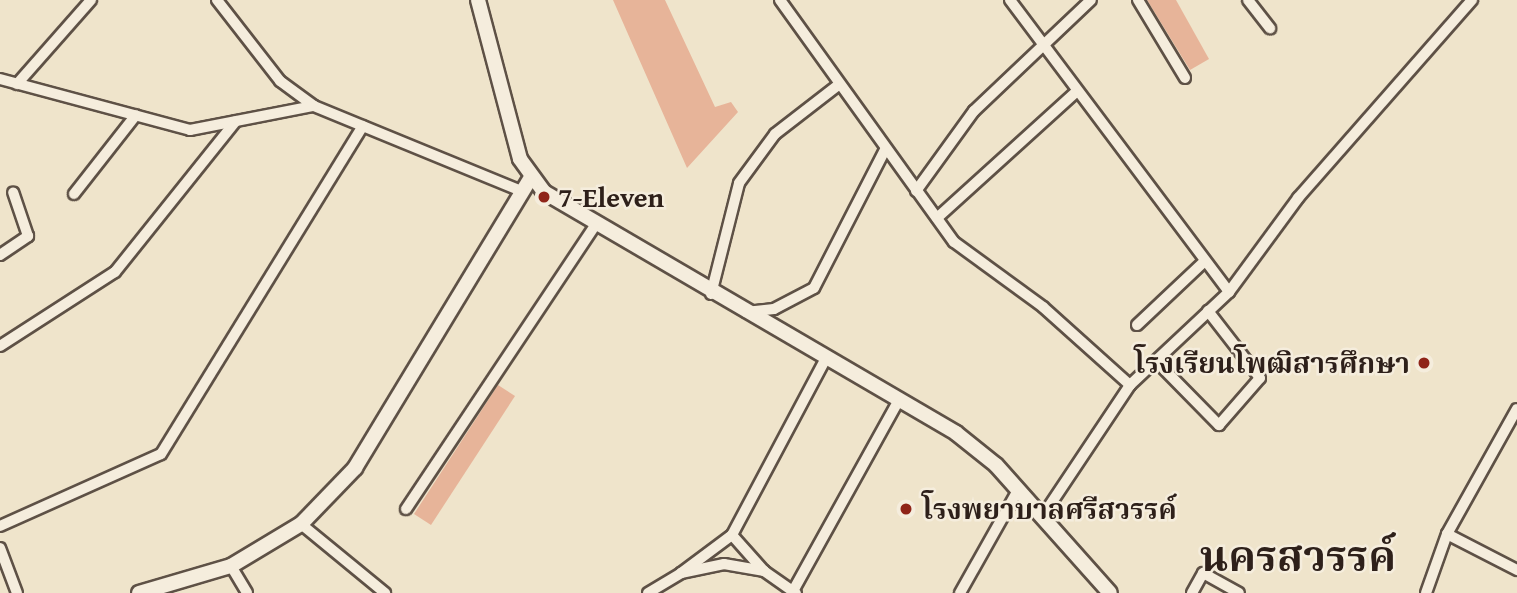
<!DOCTYPE html>
<html>
<head>
<meta charset="utf-8">
<style>
  body { margin:0 }
  #map { position:relative; width:1517px; height:593px; overflow:hidden; background:#efe4cb; font-family:"Gentium Book Plus","Noto Serif Thai",serif }
  div>[style] { position:absolute }
  [style*='--x'] { left:calc(var(--x)*1px); top:calc(var(--y)*1px); width:calc(var(--w)*1px); rotate:calc(var(--a)*1deg) }
  .building>* { inset:0; background:#e7b499 }
  .roads { filter:drop-shadow(2px 0 #5e5146) drop-shadow(-2px 0 #5e5146) drop-shadow(0 2px #5e5146) drop-shadow(0 -2px #5e5146) }
  .minor>* { height:10px; margin:-5px; padding:0 5px; transform-origin:5px; border-radius:5px; background:#f5eddd }
  .tertiary>* { height:14px; margin:-7px; padding:0 7px; transform-origin:7px; border-radius:7px; background:#f5eddd }
  .dots>* { width:19px; height:19px; translate:-50% -50%; box-sizing:border-box; border:4px solid #f5eddd; border-radius:50% }
  span { translate:-50% -50%; white-space:nowrap; text-align:center; line-height:1.15; -webkit-text-stroke:5px #f5eddd; paint-order:stroke }
  .poi-label { font-size:28px; color:#2e201a; font-weight:700 }
  .left { translate:0 -50%; text-align:left }
  .right { translate:-100% -50%; text-align:right }
  .town-label { font-size:42px; color:#2e201a; font-weight:700 }
</style>
</head>
<body>
<div id="map">
  <div class="building">
    <div style="clip-path:polygon(613px 0,665px 0,715px 107px,731px 102px,738px 112px,687px 168px)"></div>
    <div style="clip-path:polygon(1147px 0,1176px 0,1209px 59px,1190px 70px)"></div>
    <div style="clip-path:polygon(498px 385px,515px 396px,431px 525px,414px 514px)"></div>
  </div>
  <div class="roads">
    <div class="minor">
      <div style="--x:217;--y:0;--w:103;--a:52.1"></div>
      <div style="--x:280;--y:81;--w:42;--a:36.3"></div>
      <div style="--x:314;--y:106;--w:224;--a:22.3"></div>
      <div style="--x:780;--y:0;--w:298;--a:54.3"></div>
      <div style="--x:954;--y:242;--w:110;--a:36.1"></div>
      <div style="--x:1043;--y:307;--w:117;--a:41.9"></div>
      <div style="--x:1010;--y:0;--w:365;--a:53.1"></div>
      <div style="--x:1138;--y:0;--w:91;--a:58.9"></div>
      <div style="--x:1248;--y:0;--w:36;--a:52"></div>
      <div style="--x:0;--y:79;--w:197;--a:15"></div>
      <div style="--x:190;--y:130;--w:126;--a:-11"></div>
      <div style="--x:17;--y:84;--w:112;--a:-48.6"></div>
      <div style="--x:916;--y:191;--w:99;--a:-54.1"></div>
      <div style="--x:974;--y:111;--w:161;--a:-43.5"></div>
      <div style="--x:74;--y:194;--w:100;--a:-51.9"></div>
      <div style="--x:937;--y:218;--w:188;--a:-42.2"></div>
      <div style="--x:0;--y:255;--w:34;--a:-34"></div>
      <div style="--x:28;--y:236;--w:46;--a:-108.8"></div>
      <div style="--x:711;--y:294;--w:114;--a:-75.8"></div>
      <div style="--x:739;--y:183;--w:61;--a:-53.7"></div>
      <div style="--x:775;--y:134;--w:78;--a:-37.7"></div>
      <div style="--x:746;--y:312;--w:28;--a:-6"></div>
      <div style="--x:774;--y:309;--w:45;--a:-27.7"></div>
      <div style="--x:814;--y:288;--w:155;--a:-62.8"></div>
      <div style="--x:1137;--y:325;--w:93;--a:-43.3"></div>
      <div style="--x:0;--y:346;--w:137;--a:-32.8"></div>
      <div style="--x:115;--y:272;--w:193;--a:-51.3"></div>
      <div style="--x:1156;--y:361;--w:90;--a:45.5"></div>
      <div style="--x:1219;--y:425;--w:62;--a:-48.9"></div>
      <div style="--x:1260;--y:378;--w:85;--a:-127.8"></div>
      <div style="--x:406;--y:509;--w:339;--a:-56.3"></div>
      <div style="--x:1042;--y:517;--w:159;--a:-56.3"></div>
      <div style="--x:1130;--y:385;--w:136;--a:-43.2"></div>
      <div style="--x:1229;--y:292;--w:117;--a:-53.7"></div>
      <div style="--x:1298;--y:198;--w:264;--a:-48.7"></div>
      <div style="--x:301;--y:524;--w:109;--a:39.4"></div>
      <div style="--x:0;--y:526;--w:176;--a:-24.1"></div>
      <div style="--x:161;--y:454;--w:385;--a:-58.4"></div>
      <div style="--x:1447;--y:534;--w:79;--a:27.2"></div>
      <div style="--x:732;--y:535;--w:48;--a:48.4"></div>
      <div style="--x:0;--y:548;--w:48;--a:69.3"></div>
      <div style="--x:231;--y:566;--w:31;--a:59"></div>
      <div style="--x:681;--y:573;--w:64;--a:-36.7"></div>
      <div style="--x:732;--y:535;--w:198;--a:-62"></div>
      <div style="--x:793;--y:591;--w:218;--a:-61"></div>
      <div style="--x:648;--y:593;--w:39;--a:-31"></div>
      <div style="--x:681;--y:573;--w:44;--a:-11.8"></div>
      <div style="--x:724;--y:564;--w:41;--a:9.9"></div>
      <div style="--x:764;--y:571;--w:39;--a:35"></div>
      <div style="--x:960;--y:593;--w:118;--a:-60.6"></div>
      <div style="--x:1192;--y:593;--w:23;--a:-61"></div>
      <div style="--x:1203;--y:573;--w:41;--a:29.1"></div>
      <div style="--x:1426;--y:593;--w:63;--a:-70.4"></div>
      <div style="--x:1447;--y:534;--w:143;--a:-60.8"></div>
    </div>
    <div class="tertiary">
      <div style="--x:478;--y:0;--w:164;--a:75.2"></div>
      <div style="--x:520;--y:159;--w:41;--a:54"></div>
      <div style="--x:544;--y:192;--w:477;--a:30.3"></div>
      <div style="--x:956;--y:433;--w:51;--a:38.7"></div>
      <div style="--x:996;--y:465;--w:171;--a:48.3"></div>
      <div style="--x:139;--y:593;--w:96;--a:-16.4"></div>
      <div style="--x:231;--y:566;--w:82;--a:-31"></div>
      <div style="--x:301;--y:524;--w:78;--a:-46"></div>
      <div style="--x:355;--y:468;--w:338;--a:-58.8"></div>
    </div>
  </div>
  <div class="dots">
    <div style="left:544px;top:197px;background:#8f2418"></div>
    <div style="left:1424px;top:363px;background:#8f2418"></div>
    <div style="left:906px;top:509px;background:#8f2418"></div>
  </div>
  <div class="poi-label">
    <span class="left" style="left:558px;top:197px">7-Eleven</span>
    <span class="right" style="left:1410px;top:363px">โรงเรียนโพฒิสารศึกษา</span>
    <span class="left" style="left:922px;top:509px">โรงพยาบาลศรีสวรรค์</span>
  </div>
  <div class="town-label">
    <span style="left:1298px;top:556px">นครสวรรค์</span>
  </div>
</div>
</body>
</html>
